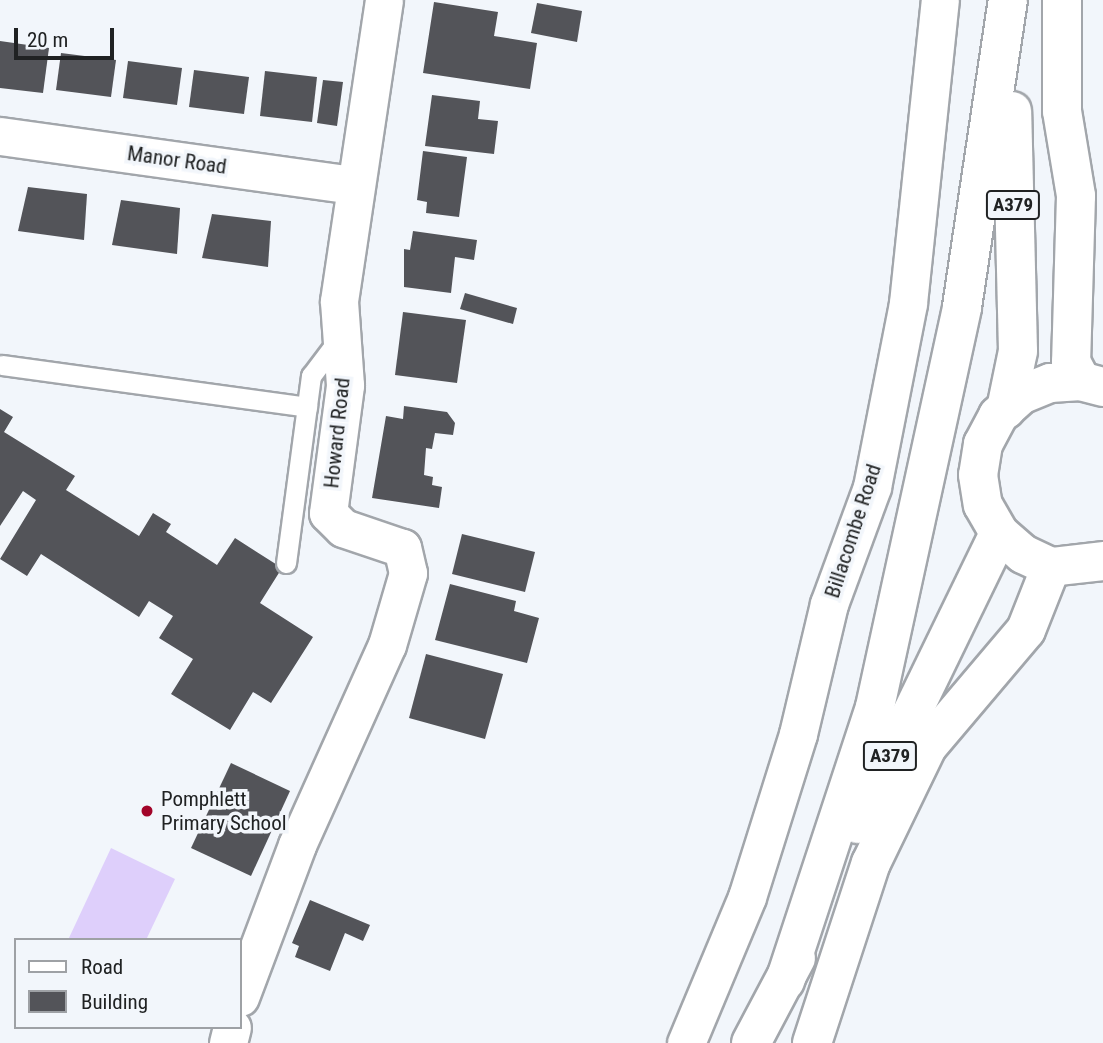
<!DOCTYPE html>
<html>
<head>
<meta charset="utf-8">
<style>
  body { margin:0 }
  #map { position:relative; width:1103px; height:1043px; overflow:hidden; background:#f2f6fb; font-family:"Roboto Condensed",sans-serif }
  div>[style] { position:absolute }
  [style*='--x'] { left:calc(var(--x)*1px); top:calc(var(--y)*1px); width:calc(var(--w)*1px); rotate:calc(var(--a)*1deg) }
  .green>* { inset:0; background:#decffb }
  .building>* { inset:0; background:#535459 }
  .roads { filter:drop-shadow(2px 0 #a2a6ab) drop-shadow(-2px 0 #a2a6ab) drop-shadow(0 2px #a2a6ab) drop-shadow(0 -2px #a2a6ab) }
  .lane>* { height:19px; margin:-9.5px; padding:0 9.5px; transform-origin:9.5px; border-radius:9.5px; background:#fff }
  .street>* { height:37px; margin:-18.5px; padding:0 18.5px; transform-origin:18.5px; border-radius:18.5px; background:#fff }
  .primary>* { height:38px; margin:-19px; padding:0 19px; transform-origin:19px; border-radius:19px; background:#fff }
  .dots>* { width:19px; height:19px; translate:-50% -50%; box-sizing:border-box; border:4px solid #f2f6fb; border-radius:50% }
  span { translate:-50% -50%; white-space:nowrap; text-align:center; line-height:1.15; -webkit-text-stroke:7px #f2f6fb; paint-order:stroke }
  .shield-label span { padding:2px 5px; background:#f2f6fb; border:2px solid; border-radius:5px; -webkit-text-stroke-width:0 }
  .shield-label { font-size:19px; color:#202223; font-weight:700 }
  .street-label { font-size:21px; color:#202223 }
  .poi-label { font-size:21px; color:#202223 }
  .left { translate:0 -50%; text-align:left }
  .legend { position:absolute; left:14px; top:938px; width:228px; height:91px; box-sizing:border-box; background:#f2f6fb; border:2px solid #9ea1a5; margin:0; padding:9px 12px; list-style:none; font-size:21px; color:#202223 }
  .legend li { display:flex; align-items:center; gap:14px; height:35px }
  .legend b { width:35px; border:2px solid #9ea1a5 }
  .scale { position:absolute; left:14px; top:28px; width:100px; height:32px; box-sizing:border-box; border:4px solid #202223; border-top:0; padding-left:9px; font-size:21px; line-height:24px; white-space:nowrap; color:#202223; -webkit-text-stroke:5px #f2f6fb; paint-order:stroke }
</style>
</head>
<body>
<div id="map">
  <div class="green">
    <div style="clip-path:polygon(111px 848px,175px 879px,146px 940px,68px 940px)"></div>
  </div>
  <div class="building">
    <div style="clip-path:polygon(434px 2px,498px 12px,494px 36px,537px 43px,530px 89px,423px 73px)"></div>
    <div style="clip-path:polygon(537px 3px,582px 11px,577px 42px,531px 33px)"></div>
    <div style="clip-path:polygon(0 41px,49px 48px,43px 93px,0 88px)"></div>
    <div style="clip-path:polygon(61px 53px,116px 60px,111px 97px,56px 90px)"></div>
    <div style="clip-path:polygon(128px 61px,182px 68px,177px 105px,123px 98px)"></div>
    <div style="clip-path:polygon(194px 70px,249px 77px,244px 114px,189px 107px)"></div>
    <div style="clip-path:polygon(265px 71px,317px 77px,312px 122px,260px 116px)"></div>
    <div style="clip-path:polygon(323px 80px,343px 82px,337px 126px,317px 123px)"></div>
    <div style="clip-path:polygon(432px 95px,480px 101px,478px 119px,498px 121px,494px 154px,425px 146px)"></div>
    <div style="clip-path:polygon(423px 151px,467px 157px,459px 217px,426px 213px,427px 202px,417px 200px)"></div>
    <div style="clip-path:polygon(28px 187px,87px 194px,84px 240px,18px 231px)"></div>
    <div style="clip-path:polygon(121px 200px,180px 208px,177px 254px,112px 245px)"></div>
    <div style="clip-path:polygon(212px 214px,271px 221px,268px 267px,202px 258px)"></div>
    <div style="clip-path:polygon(413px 231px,477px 240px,474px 260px,455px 257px,451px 293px,404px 287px,404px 249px,410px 250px)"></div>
    <div style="clip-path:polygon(465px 293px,517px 308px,513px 324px,460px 309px)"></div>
    <div style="clip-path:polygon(403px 312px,466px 320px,457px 383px,395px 375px)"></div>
    <div style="clip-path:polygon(404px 406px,447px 412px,455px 423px,453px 435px,435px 433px,432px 449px,426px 448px,424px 475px,433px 477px,432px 485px,442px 487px,439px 508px,372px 498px,386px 416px,403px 419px)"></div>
    <div style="clip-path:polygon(0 409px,13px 417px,4px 432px,75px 476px,66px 490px,139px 536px,153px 513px,171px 524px,166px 532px,217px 565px,235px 538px,282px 568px,260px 603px,313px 637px,271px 703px,253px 692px,230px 730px,171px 694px,193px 659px,159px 638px,173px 616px,149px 601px,139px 617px,41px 554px,27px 576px,0 559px,36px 500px,23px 491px,0 526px)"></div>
    <div style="clip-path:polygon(462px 534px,535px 552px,525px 592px,452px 574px)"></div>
    <div style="clip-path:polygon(450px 584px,516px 601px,514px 611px,539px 618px,527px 663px,435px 640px)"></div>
    <div style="clip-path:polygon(426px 654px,503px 674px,485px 739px,409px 718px)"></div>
    <div style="clip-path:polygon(231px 763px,290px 791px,251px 876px,191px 848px)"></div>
    <div style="clip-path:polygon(310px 900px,370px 925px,363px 941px,345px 933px,330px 971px,295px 957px,299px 946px,292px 943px)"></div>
  </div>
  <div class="roads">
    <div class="lane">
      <div style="--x:2;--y:365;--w:308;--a:7.8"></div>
      <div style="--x:286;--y:563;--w:189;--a:-82.4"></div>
      <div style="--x:311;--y:376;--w:46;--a:-52.9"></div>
    </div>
    <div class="street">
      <div style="--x:0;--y:136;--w:356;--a:7.9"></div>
      <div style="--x:240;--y:997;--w:162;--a:-69.4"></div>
      <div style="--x:297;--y:845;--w:219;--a:-65.8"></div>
      <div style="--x:387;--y:645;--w:75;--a:-73.7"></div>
      <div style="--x:408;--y:573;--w:26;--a:-103"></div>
      <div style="--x:402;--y:548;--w:62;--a:-161.3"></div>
      <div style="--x:343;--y:528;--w:21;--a:-135"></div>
      <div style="--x:328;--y:513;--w:129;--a:-82.4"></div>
      <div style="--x:345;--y:385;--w:84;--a:-94.1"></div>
      <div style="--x:339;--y:301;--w:304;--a:-81.5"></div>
      <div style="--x:228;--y:1043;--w:16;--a:-76"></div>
      <div style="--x:686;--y:1043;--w:158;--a:-67.3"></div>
      <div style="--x:747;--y:897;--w:171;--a:-72.6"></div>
      <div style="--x:798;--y:734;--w:134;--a:-76.6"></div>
      <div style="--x:829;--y:604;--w:125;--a:-69.8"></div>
      <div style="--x:872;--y:487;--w:187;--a:-78.9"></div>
      <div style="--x:908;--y:303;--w:305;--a:-84"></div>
    </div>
    <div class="primary">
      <div style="--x:1062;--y:0;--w:111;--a:90"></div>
      <div style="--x:1062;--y:111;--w:86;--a:80.6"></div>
      <div style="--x:1076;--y:196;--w:166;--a:91.7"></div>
      <div style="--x:1071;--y:362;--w:21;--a:62"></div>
      <div style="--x:1103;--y:387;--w:23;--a:-165"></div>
      <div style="--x:1081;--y:381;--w:31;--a:176"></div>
      <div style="--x:1050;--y:383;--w:31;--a:158"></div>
      <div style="--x:1021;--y:395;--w:31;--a:138"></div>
      <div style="--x:998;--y:416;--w:32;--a:118"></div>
      <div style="--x:983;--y:444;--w:31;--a:99"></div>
      <div style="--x:978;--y:475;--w:30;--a:81"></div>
      <div style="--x:983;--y:505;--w:32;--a:60"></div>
      <div style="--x:999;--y:533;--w:32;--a:41"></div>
      <div style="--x:1023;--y:554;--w:31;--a:25"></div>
      <div style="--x:1051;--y:567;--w:52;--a:-6.6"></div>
      <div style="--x:1006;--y:409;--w:59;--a:-78.3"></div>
      <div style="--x:1018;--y:351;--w:240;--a:-91.4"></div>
      <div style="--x:858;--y:824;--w:323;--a:-64.1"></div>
      <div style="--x:785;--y:981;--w:288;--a:-71.8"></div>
      <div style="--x:875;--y:707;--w:409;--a:-77.7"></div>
      <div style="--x:962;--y:307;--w:310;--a:-81.5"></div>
      <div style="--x:751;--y:1043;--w:96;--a:-62.1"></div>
      <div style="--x:812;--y:1043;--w:189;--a:-71.9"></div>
      <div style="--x:871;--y:863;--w:129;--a:-64.2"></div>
      <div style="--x:927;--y:747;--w:153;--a:-49.8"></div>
      <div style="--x:1026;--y:630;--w:68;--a:-68.4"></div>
    </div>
  </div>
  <div class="dots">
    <div style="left:147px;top:811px;background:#a20429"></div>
  </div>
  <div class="shield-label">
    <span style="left:1013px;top:205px">A379</span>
    <span style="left:890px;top:756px">A379</span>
  </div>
  <div class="street-label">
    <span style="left:177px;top:160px;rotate:8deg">Manor Road</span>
    <span style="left:337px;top:433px;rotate:-84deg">Howard Road</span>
    <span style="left:853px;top:531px;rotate:-72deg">Billacombe Road</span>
  </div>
  <div class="poi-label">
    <span class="left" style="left:161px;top:811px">Pomphlett<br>Primary School</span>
  </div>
  <ul class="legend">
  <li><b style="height:9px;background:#fff"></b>Road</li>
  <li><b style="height:19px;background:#535459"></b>Building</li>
  </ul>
  <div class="scale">20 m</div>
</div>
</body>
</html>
